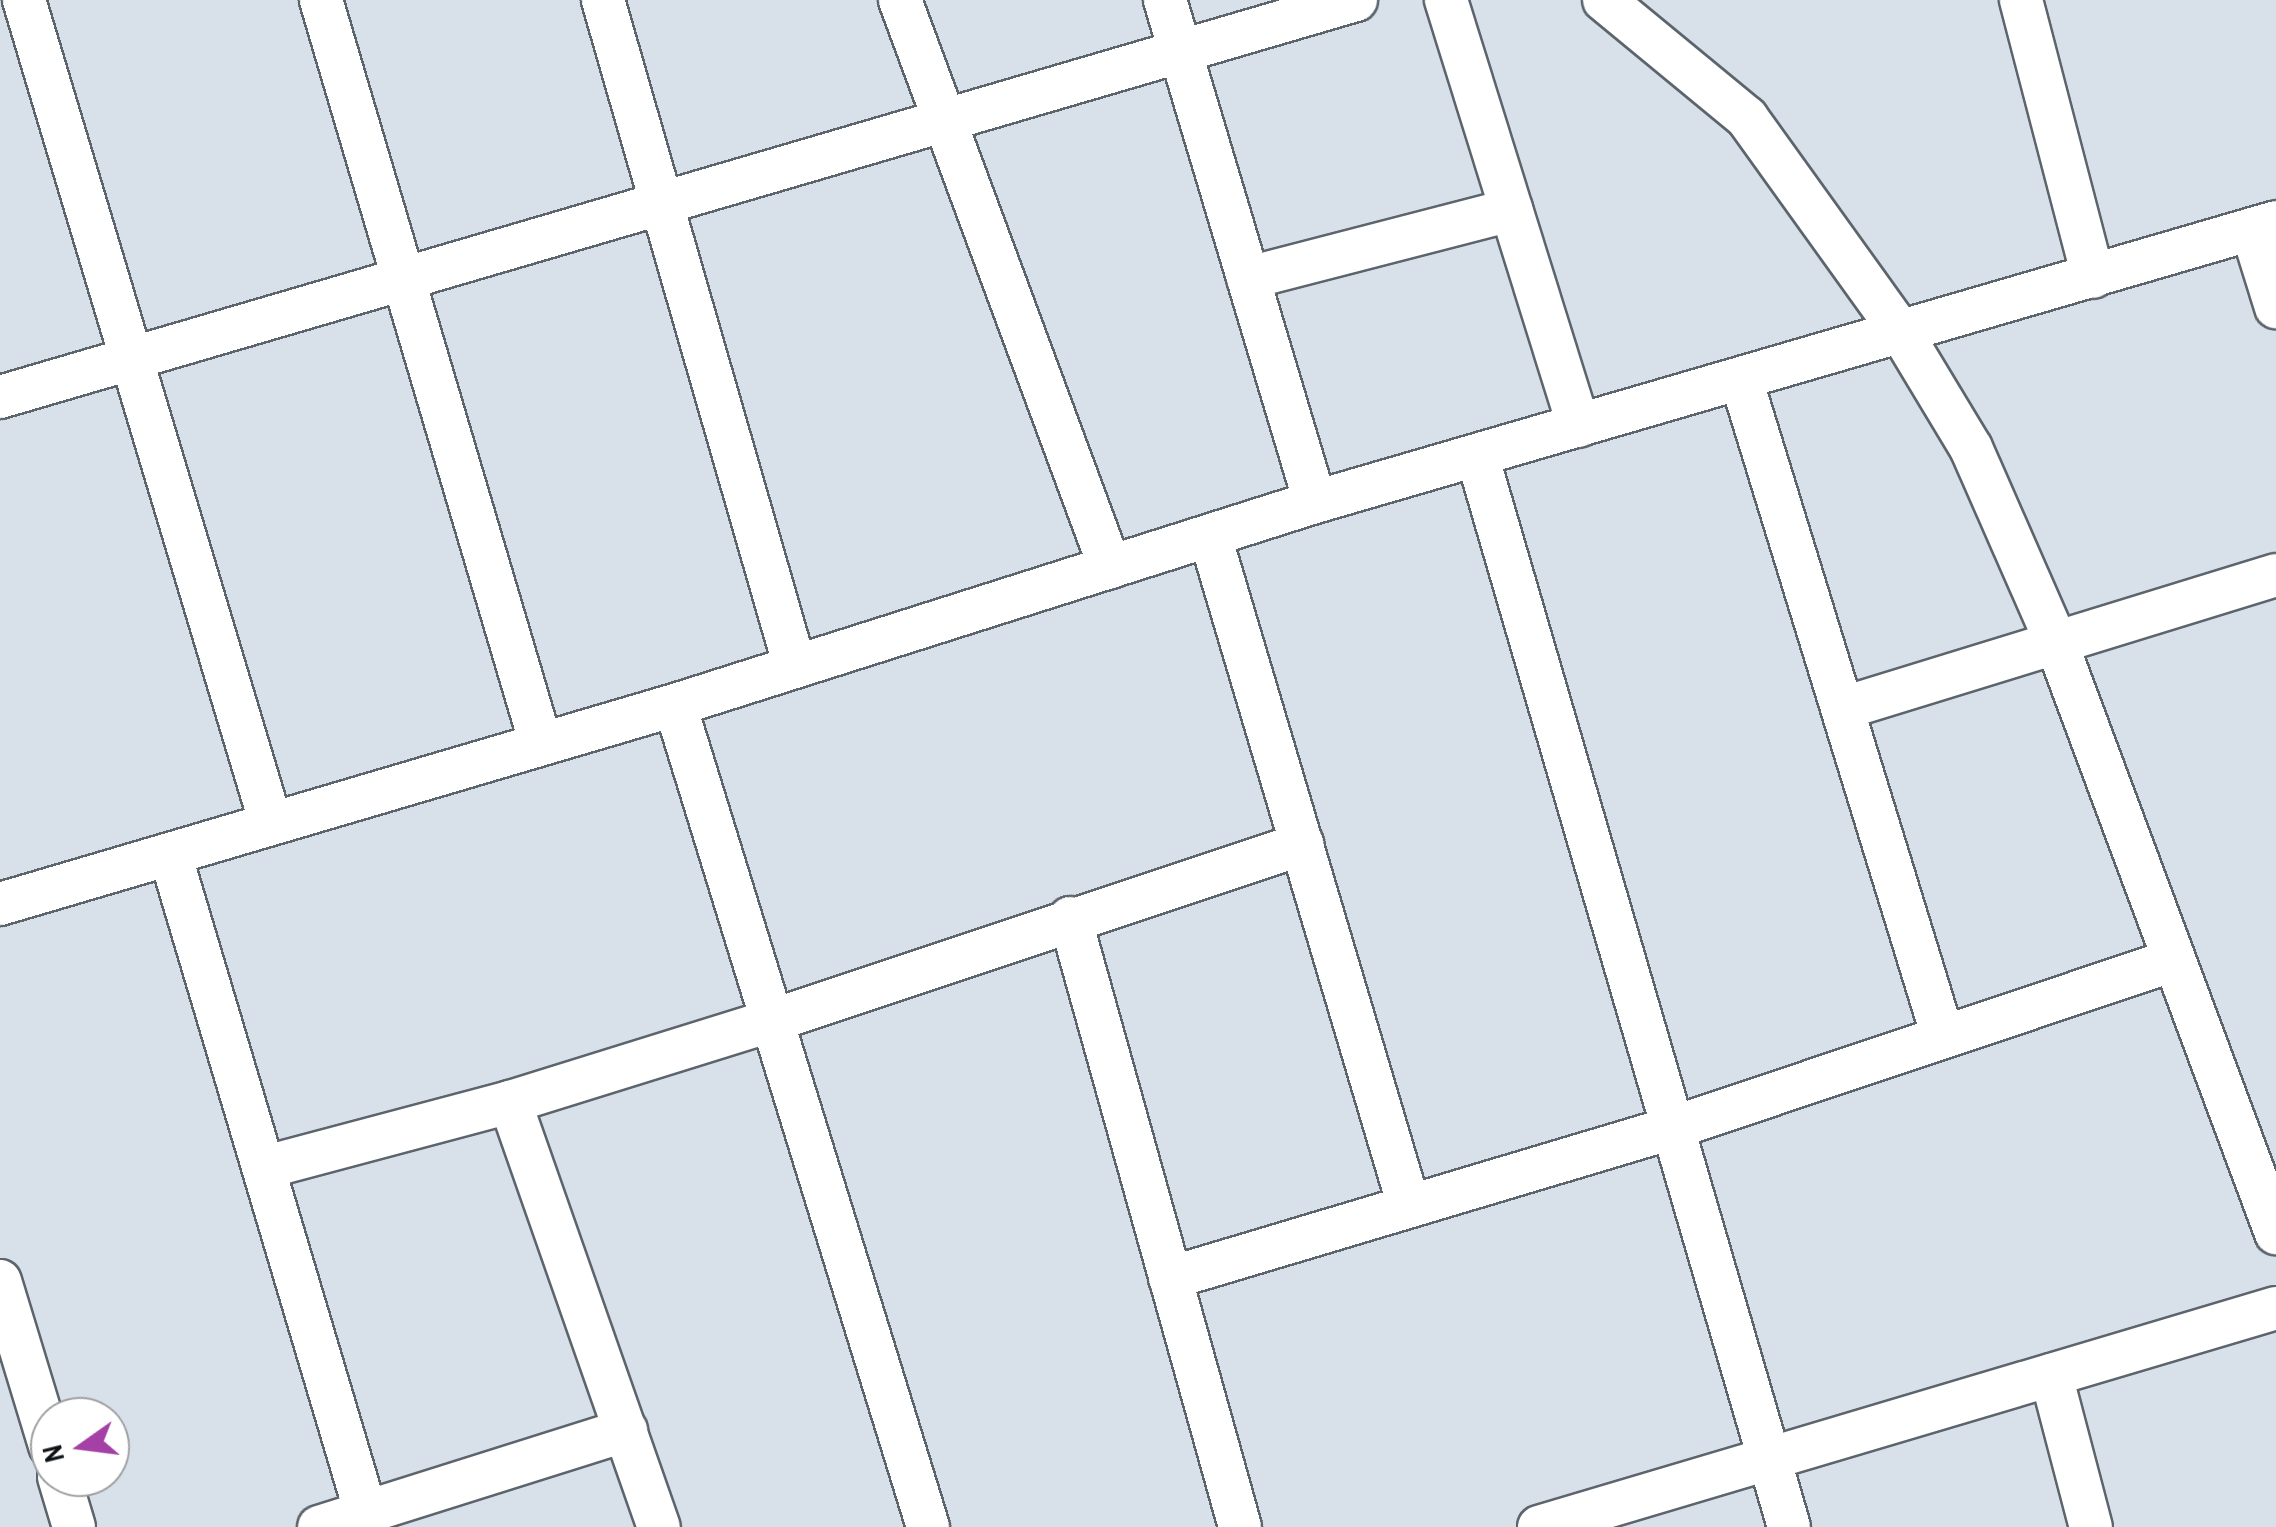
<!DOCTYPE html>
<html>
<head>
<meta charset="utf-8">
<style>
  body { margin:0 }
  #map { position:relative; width:2276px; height:1527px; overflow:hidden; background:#d8e1ea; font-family:"Archivo Narrow",sans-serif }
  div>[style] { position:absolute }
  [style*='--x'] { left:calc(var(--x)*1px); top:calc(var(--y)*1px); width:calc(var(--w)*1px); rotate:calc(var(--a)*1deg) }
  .roads { filter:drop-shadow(2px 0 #5c646c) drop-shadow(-2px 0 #5c646c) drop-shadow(0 2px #5c646c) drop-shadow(0 -2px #5c646c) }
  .minor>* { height:42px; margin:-21px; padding:0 21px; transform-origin:21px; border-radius:21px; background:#fff }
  span { translate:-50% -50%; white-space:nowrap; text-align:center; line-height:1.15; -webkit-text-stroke:9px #fff; paint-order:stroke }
  .north { position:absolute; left:30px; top:1397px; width:100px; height:100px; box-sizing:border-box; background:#fff; border:2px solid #9fa0a1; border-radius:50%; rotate:256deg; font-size:28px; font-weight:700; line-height:40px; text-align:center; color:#0f1215 }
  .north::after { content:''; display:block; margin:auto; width:35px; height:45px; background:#a440a6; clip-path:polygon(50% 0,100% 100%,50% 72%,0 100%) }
</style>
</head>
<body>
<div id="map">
  <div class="roads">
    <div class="minor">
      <div style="--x:24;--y:0;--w:860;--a:73.31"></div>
      <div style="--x:321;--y:0;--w:776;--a:73.53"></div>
      <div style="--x:603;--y:0;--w:694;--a:73.94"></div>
      <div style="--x:900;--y:0;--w:605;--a:69.68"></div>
      <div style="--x:1165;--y:0;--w:524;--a:73.36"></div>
      <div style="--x:1446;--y:0;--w:446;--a:72.7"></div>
      <div style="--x:1604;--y:0;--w:185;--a:39.5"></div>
      <div style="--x:1747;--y:118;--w:264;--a:54.3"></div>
      <div style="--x:1901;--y:332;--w:135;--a:58.9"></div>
      <div style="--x:1971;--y:448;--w:212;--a:66.3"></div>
      <div style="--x:2056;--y:642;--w:631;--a:69.58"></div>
      <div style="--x:2021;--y:0;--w:286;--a:75.4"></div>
      <div style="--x:2252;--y:230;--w:81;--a:72.7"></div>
      <div style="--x:1248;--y:278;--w:272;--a:-14.5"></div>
      <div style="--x:1741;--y:379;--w:688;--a:72.93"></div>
      <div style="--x:0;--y:397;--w:1413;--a:-16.32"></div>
      <div style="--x:1477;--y:455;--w:1116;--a:73.77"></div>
      <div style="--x:1210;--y:536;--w:699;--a:73.46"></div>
      <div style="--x:675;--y:705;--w:860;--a:72.89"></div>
      <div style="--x:1844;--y:708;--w:452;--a:-17.1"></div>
      <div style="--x:170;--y:854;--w:688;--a:73.44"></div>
      <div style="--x:0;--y:904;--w:704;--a:-16.43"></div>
      <div style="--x:675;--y:705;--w:671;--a:-17.6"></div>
      <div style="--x:1315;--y:502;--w:1001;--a:-16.24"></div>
      <div style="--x:1070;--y:918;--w:632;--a:74.4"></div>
      <div style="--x:510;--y:1102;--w:450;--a:70.7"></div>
      <div style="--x:266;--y:1167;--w:253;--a:-14.9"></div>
      <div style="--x:510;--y:1102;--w:276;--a:-17.3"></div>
      <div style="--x:774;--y:1020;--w:557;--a:-18.43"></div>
      <div style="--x:1170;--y:1278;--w:524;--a:-16.64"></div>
      <div style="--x:1672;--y:1128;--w:529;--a:-18.5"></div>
      <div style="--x:0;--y:1281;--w:172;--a:73.1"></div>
      <div style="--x:2051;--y:1375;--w:157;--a:75.3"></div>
      <div style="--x:59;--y:1477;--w:52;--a:73.3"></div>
      <div style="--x:319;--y:1527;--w:322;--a:-17.5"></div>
      <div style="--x:1539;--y:1527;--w:769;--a:-16.55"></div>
    </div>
  </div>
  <div class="north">N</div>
</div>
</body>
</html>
